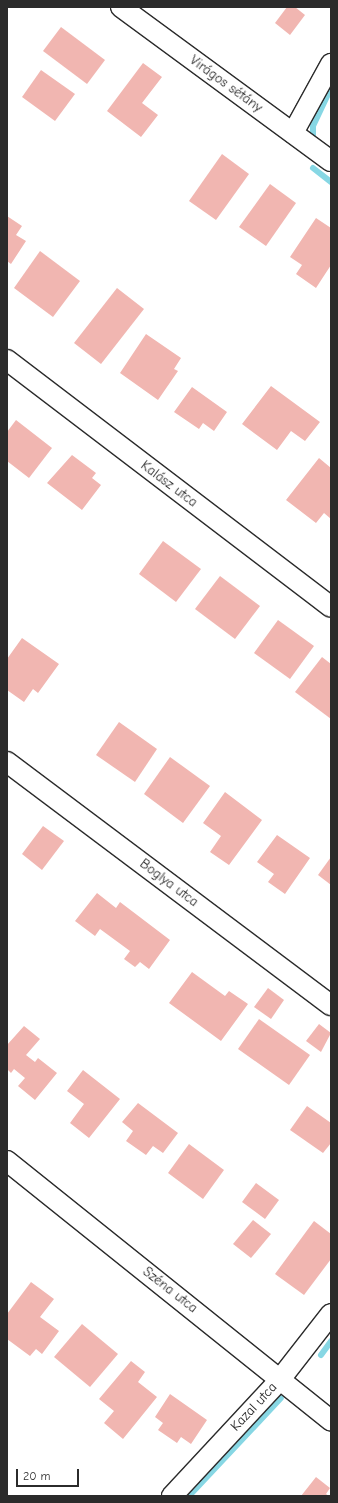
<!DOCTYPE html>
<html>
<head>
<meta charset="utf-8">
<style>
  body { margin:0 }
  #map { position:relative; width:338px; height:1503px; overflow:hidden; background:#fff; font-family:"Comic Neue",sans-serif }
  div>[style] { position:absolute }
  [style*='--x'] { left:calc(var(--x)*1px); top:calc(var(--y)*1px); width:calc(var(--w)*1px); rotate:calc(var(--a)*1deg) }
  .stream>* { height:6px; margin:-3px; padding:0 3px; transform-origin:3px; border-radius:3px; background:#87d7e4 }
  .building>* { inset:0; background:#f1b6b1 }
  .roads { filter:drop-shadow(1px 0 #2b2b2b) drop-shadow(-1px 0 #2b2b2b) drop-shadow(0 1px #2b2b2b) drop-shadow(0 -1px #2b2b2b) }
  .minor>* { height:20px; margin:-10px; padding:0 10px; transform-origin:10px; border-radius:10px; background:#fff }
  span { translate:-50% -50%; white-space:nowrap; text-align:center; line-height:1.15; -webkit-text-stroke:3px #fff; paint-order:stroke }
  .street-label { font-size:14px; color:#2b2b2b }
  .frame { position:absolute; inset:0; border:8px solid #2b2b2b; pointer-events:none }
  .scale { position:absolute; left:16px; top:1469px; width:63px; height:18px; box-sizing:border-box; border:2px solid #2b2b2b; border-top:0; padding-left:5px; font-size:12px; line-height:14px; white-space:nowrap; color:#2b2b2b; -webkit-text-stroke:3px #fff; paint-order:stroke }
</style>
</head>
<body>
<div id="map">
  <div class="stream">
    <div style="--x:313;--y:139;--w:13;--a:-90"></div>
    <div style="--x:313;--y:126;--w:42;--a:-64.7"></div>
    <div style="--x:313;--y:168;--w:23;--a:38"></div>
    <div style="--x:321;--y:1355;--w:17;--a:-54"></div>
    <div style="--x:189;--y:1496;--w:134;--a:-46.8"></div>
  </div>
  <div class="building">
    <div style="clip-path:polygon(287px 7px,295px 7px,305px 15px,290px 35px,275px 23px)"></div>
    <div style="clip-path:polygon(61px 27px,105px 60px,87px 84px,43px 51px)"></div>
    <div style="clip-path:polygon(143px 63px,162px 77px,142px 103px,158px 115px,141px 137px,107px 111px)"></div>
    <div style="clip-path:polygon(41px 70px,75px 94px,55px 121px,22px 97px)"></div>
    <div style="clip-path:polygon(222px 154px,249px 174px,216px 220px,189px 201px)"></div>
    <div style="clip-path:polygon(270px 184px,296px 203px,266px 246px,239px 227px)"></div>
    <div style="clip-path:polygon(7px 216px,22px 226px,16px 235px,26px 241px,11px 264px,7px 261px)"></div>
    <div style="clip-path:polygon(316px 218px,331px 228px,331px 265px,316px 288px,296px 274px,302px 265px,290px 257px)"></div>
    <div style="clip-path:polygon(40px 251px,80px 281px,53px 317px,14px 288px)"></div>
    <div style="clip-path:polygon(117px 288px,144px 309px,101px 364px,74px 343px)"></div>
    <div style="clip-path:polygon(146px 334px,181px 358px,174px 369px,178px 371px,158px 400px,120px 373px)"></div>
    <div style="clip-path:polygon(271px 386px,320px 422px,305px 441px,291px 431px,277px 450px,242px 424px)"></div>
    <div style="clip-path:polygon(192px 387px,227px 412px,214px 431px,203px 423px,199px 429px,174px 412px)"></div>
    <div style="clip-path:polygon(16px 420px,52px 448px,29px 478px,7px 461px,7px 432px)"></div>
    <div style="clip-path:polygon(72px 455px,96px 473px,92px 478px,101px 485px,82px 510px,47px 483px)"></div>
    <div style="clip-path:polygon(319px 458px,331px 468px,331px 519px,324px 513px,316px 523px,286px 500px)"></div>
    <div style="clip-path:polygon(163px 541px,201px 569px,176px 602px,139px 574px)"></div>
    <div style="clip-path:polygon(220px 576px,260px 606px,235px 639px,195px 609px)"></div>
    <div style="clip-path:polygon(278px 620px,314px 646px,290px 679px,254px 653px)"></div>
    <div style="clip-path:polygon(22px 638px,59px 664px,38px 693px,33px 689px,24px 702px,7px 690px,7px 659px)"></div>
    <div style="clip-path:polygon(322px 657px,331px 664px,331px 719px,295px 692px)"></div>
    <div style="clip-path:polygon(119px 722px,157px 749px,135px 782px,96px 755px)"></div>
    <div style="clip-path:polygon(170px 757px,210px 786px,183px 823px,144px 794px)"></div>
    <div style="clip-path:polygon(225px 792px,262px 820px,229px 865px,210px 852px,221px 836px,203px 823px)"></div>
    <div style="clip-path:polygon(43px 826px,64px 841px,42px 870px,22px 854px)"></div>
    <div style="clip-path:polygon(277px 835px,310px 858px,285px 894px,268px 882px,274px 874px,257px 862px)"></div>
    <div style="clip-path:polygon(331px 857px,331px 885px,318px 875px)"></div>
    <div style="clip-path:polygon(97px 893px,116px 908px,120px 902px,170px 940px,149px 969px,140px 962px,135px 967px,124px 959px,130px 951px,100px 929px,95px 936px,75px 921px)"></div>
    <div style="clip-path:polygon(192px 972px,225px 996px,229px 991px,248px 1004px,221px 1041px,169px 1003px)"></div>
    <div style="clip-path:polygon(268px 988px,284px 1000px,271px 1019px,254px 1007px)"></div>
    <div style="clip-path:polygon(259px 1019px,310px 1055px,289px 1085px,238px 1049px)"></div>
    <div style="clip-path:polygon(319px 1024px,331px 1033px,321px 1052px,306px 1041px)"></div>
    <div style="clip-path:polygon(24px 1026px,40px 1039px,26px 1055px,35px 1062px,38px 1058px,57px 1073px,35px 1100px,18px 1086px,25px 1078px,14px 1069px,11px 1073px,7px 1069px,7px 1045px)"></div>
    <div style="clip-path:polygon(83px 1070px,120px 1099px,89px 1138px,70px 1123px,84px 1104px,67px 1091px)"></div>
    <div style="clip-path:polygon(138px 1103px,178px 1133px,163px 1153px,153px 1146px,146px 1155px,126px 1141px,133px 1131px,122px 1122px)"></div>
    <div style="clip-path:polygon(307px 1106px,331px 1123px,331px 1143px,323px 1153px,290px 1130px)"></div>
    <div style="clip-path:polygon(189px 1144px,224px 1170px,203px 1199px,168px 1173px)"></div>
    <div style="clip-path:polygon(256px 1183px,279px 1200px,265px 1219px,242px 1202px)"></div>
    <div style="clip-path:polygon(253px 1220px,271px 1234px,251px 1258px,233px 1244px)"></div>
    <div style="clip-path:polygon(314px 1221px,331px 1234px,331px 1259px,304px 1295px,275px 1274px)"></div>
    <div style="clip-path:polygon(31px 1282px,54px 1299px,40px 1317px,59px 1331px,42px 1354px,36px 1349px,30px 1356px,7px 1339px,7px 1314px)"></div>
    <div style="clip-path:polygon(82px 1324px,118px 1354px,90px 1387px,54px 1357px)"></div>
    <div style="clip-path:polygon(131px 1361px,145px 1372px,138px 1382px,157px 1397px,123px 1439px,104px 1423px,114px 1411px,99px 1399px)"></div>
    <div style="clip-path:polygon(170px 1394px,207px 1420px,191px 1444px,181px 1437px,177px 1443px,158px 1430px,163px 1423px,155px 1417px)"></div>
    <div style="clip-path:polygon(316px 1477px,330px 1488px,326px 1494px,329px 1496px,301px 1496px)"></div>
  </div>
  <div class="roads">
    <div class="minor">
      <div style="--x:121;--y:7;--w:260;--a:36.3"></div>
      <div style="--x:293;--y:133;--w:79;--a:-61.2"></div>
      <div style="--x:7;--y:360;--w:407;--a:37.3"></div>
      <div style="--x:7;--y:762;--w:405;--a:36.9"></div>
      <div style="--x:7;--y:1161;--w:415;--a:38.7"></div>
      <div style="--x:172;--y:1496;--w:156;--a:-47.1"></div>
      <div style="--x:278;--y:1382;--w:86;--a:-52.1"></div>
    </div>
  </div>
  <div class="street-label">
    <span style="left:226px;top:84px;rotate:36deg">Virágos sétány</span>
    <span style="left:169px;top:484px;rotate:37deg">Kalász utca</span>
    <span style="left:169px;top:883px;rotate:37deg">Boglya utca</span>
    <span style="left:170px;top:1290px;rotate:38deg">Széna utca</span>
    <span style="left:254px;top:1407px;rotate:-47deg">Kazal utca</span>
  </div>
  <div class="frame"></div>
  <div class="scale">20 m</div>
</div>
</body>
</html>
